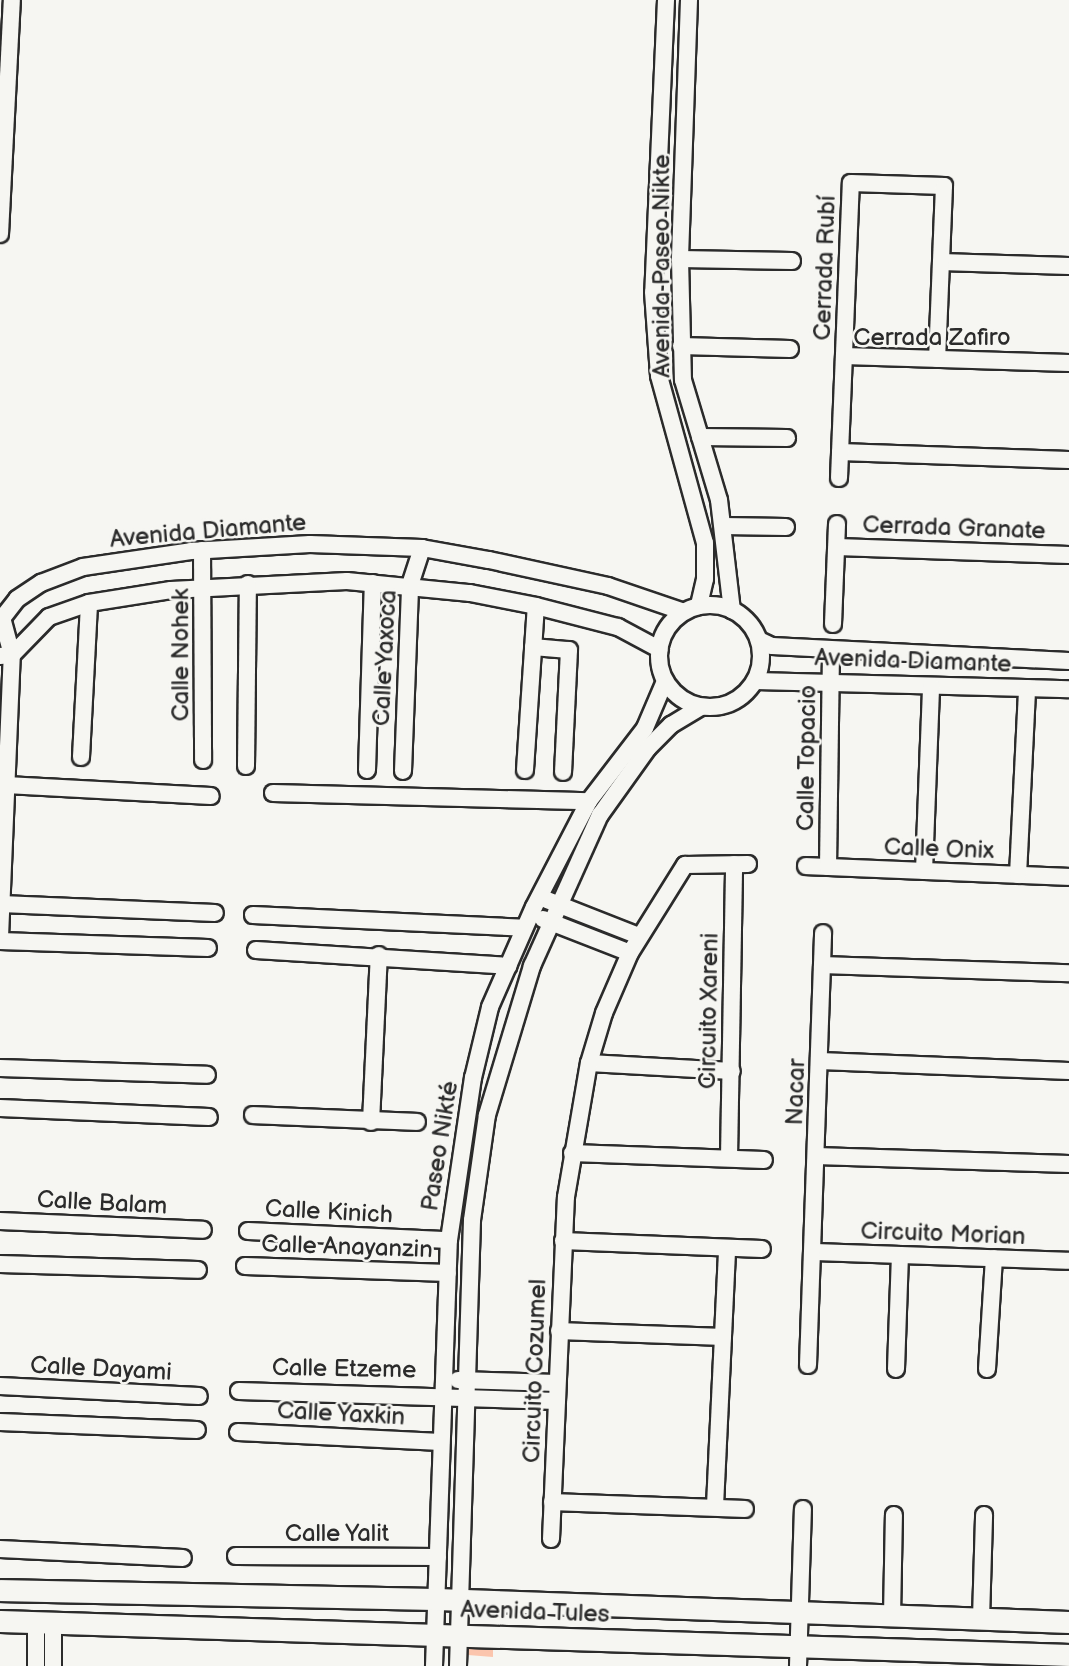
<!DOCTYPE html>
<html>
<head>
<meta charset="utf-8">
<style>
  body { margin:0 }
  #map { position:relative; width:1069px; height:1666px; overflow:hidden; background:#f6f6f2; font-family:"Balsamiq Sans",sans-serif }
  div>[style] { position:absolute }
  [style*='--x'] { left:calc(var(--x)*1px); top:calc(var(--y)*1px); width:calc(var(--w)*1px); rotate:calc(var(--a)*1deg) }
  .building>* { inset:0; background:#fbc5ad }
  .roads { filter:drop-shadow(2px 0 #2b2b2b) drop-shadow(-2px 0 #2b2b2b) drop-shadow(0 2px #2b2b2b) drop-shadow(0 -2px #2b2b2b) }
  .minor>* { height:16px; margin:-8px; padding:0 8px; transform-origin:8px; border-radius:8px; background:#f6f6f2 }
  .minor>.ring { margin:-8px; padding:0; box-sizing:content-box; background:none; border:16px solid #f6f6f2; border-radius:50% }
  .major>* { height:21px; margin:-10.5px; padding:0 10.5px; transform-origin:10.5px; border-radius:10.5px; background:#f6f6f2 }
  span { translate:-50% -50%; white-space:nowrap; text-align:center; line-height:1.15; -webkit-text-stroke:5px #f6f6f2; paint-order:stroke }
  .street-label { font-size:24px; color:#2b2b2b }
</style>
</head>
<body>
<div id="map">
  <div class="building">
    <div style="clip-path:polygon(468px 1643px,493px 1645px,493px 1657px,468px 1655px)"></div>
  </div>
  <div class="roads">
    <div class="minor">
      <div style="--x:666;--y:0;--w:292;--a:92.5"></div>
      <div style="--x:653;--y:292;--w:84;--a:85.9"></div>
      <div style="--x:659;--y:376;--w:173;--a:74.6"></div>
      <div style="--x:705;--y:543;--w:36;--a:90"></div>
      <div style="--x:705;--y:579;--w:28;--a:103"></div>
      <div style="--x:689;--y:0;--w:259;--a:92"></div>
      <div style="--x:680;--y:259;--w:121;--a:88.6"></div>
      <div style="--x:683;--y:380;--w:125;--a:73.3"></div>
      <div style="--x:719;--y:500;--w:111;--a:83.3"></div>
      <div style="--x:0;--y:234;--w:234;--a:-87.1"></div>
      <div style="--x:680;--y:259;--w:112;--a:1"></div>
      <div style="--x:941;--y:262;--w:128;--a:1.8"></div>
      <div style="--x:681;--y:346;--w:109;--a:1.6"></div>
      <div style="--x:844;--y:356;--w:225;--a:1.8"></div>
      <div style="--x:700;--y:437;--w:87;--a:0.7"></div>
      <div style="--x:840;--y:452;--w:229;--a:2"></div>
      <div style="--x:839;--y:478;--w:295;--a:-87.7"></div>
      <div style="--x:851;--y:183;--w:93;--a:1.8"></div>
      <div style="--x:944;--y:186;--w:173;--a:92.3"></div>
      <div style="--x:723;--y:526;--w:63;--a:0.9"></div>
      <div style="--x:837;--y:547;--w:232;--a:2"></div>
      <div style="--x:202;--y:550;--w:210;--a:89.7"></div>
      <div class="ring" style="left:659px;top:605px;width:86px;height:86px"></div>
      <div style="--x:0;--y:621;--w:28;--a:-52"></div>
      <div style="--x:17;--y:599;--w:29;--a:-34"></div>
      <div style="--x:41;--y:583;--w:45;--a:-20.9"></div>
      <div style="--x:83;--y:567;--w:109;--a:-8.4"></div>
      <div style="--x:191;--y:551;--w:119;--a:-3.4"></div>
      <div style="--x:310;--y:544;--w:112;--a:2"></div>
      <div style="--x:422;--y:548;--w:68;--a:10.2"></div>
      <div style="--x:489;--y:560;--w:122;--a:12.3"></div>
      <div style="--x:608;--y:586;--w:80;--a:18.9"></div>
      <div style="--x:833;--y:624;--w:100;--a:-87.7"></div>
      <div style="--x:759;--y:640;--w:14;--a:25"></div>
      <div style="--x:772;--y:646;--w:297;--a:2.9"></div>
      <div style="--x:533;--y:647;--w:36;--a:5"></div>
      <div style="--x:569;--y:650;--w:122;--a:92.8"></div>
      <div style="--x:0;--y:656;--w:12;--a:-5"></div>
      <div style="--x:12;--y:655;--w:53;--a:-45.8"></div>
      <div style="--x:49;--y:617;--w:42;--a:-19.3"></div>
      <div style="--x:89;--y:603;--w:83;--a:-9"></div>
      <div style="--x:171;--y:590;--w:176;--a:-2.9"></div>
      <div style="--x:347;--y:581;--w:124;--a:5.6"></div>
      <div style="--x:470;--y:593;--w:67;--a:11.1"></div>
      <div style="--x:536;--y:606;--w:85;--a:14.4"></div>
      <div style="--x:618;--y:627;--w:47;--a:28.2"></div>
      <div style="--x:756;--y:681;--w:313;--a:1.5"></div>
      <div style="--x:81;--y:757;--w:154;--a:-87"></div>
      <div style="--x:246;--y:766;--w:182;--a:-89.4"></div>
      <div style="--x:367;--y:770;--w:187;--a:-88.2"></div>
      <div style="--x:525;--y:770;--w:164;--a:-86.2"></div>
      <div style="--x:403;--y:771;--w:186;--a:-87.8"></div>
      <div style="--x:410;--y:585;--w:39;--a:-72"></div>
      <div style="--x:6;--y:785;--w:205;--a:3.1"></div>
      <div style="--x:273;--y:793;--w:316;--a:1.5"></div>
      <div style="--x:806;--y:866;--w:263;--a:2.4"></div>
      <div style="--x:828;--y:867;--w:217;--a:-89.2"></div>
      <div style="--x:924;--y:871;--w:185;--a:-87.8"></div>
      <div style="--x:1018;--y:875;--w:187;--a:-87.2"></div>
      <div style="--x:547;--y:900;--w:99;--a:21.4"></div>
      <div style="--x:1;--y:904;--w:214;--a:2.4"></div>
      <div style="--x:253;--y:915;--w:271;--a:2.7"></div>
      <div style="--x:543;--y:919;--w:93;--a:21.3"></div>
      <div style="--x:0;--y:937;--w:282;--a:-87.6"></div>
      <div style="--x:12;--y:655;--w:35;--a:-105"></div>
      <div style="--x:0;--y:941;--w:208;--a:1.9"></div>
      <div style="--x:256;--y:950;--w:253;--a:3.6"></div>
      <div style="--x:822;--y:965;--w:247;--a:1.9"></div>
      <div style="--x:820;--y:1061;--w:249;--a:2.3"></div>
      <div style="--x:589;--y:1063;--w:143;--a:3.2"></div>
      <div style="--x:0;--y:1068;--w:207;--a:1.9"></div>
      <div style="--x:0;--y:1108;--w:209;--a:2.5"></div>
      <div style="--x:253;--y:1115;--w:164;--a:2.4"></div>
      <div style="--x:371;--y:1122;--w:167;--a:-87.3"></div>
      <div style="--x:572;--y:1153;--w:192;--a:2.1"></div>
      <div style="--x:816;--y:1156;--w:253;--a:1.8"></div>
      <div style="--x:729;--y:1158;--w:294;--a:-89"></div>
      <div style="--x:0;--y:1221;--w:203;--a:2.5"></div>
      <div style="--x:248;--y:1231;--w:201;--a:2.6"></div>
      <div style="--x:563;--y:1241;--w:199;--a:2.3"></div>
      <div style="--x:815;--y:1252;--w:254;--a:2"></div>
      <div style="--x:0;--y:1264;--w:198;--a:1.7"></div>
      <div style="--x:245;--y:1266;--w:203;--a:2"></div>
      <div style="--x:559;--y:1331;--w:164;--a:2.1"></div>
      <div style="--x:808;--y:1365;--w:432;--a:-88"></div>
      <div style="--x:896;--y:1369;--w:114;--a:-88"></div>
      <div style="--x:987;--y:1369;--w:111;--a:-86.4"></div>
      <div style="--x:458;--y:1380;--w:99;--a:1.7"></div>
      <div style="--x:0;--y:1386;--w:199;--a:2.9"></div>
      <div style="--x:239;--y:1391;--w:318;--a:1.8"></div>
      <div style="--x:0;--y:1422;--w:197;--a:2.3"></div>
      <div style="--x:238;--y:1432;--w:203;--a:2.8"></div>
      <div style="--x:552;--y:1502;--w:193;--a:2.1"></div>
      <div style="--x:715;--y:1506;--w:258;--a:-87.3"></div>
      <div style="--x:551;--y:1539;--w:342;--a:-87.5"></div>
      <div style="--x:566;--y:1197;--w:136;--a:-80.3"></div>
      <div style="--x:589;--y:1063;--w:52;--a:-73.3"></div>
      <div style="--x:604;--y:1013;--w:65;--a:-66.6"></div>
      <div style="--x:630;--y:953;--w:104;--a:-58"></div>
      <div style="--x:685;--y:865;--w:63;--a:-0.9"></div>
      <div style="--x:0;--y:1549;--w:183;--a:2.8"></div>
      <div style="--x:236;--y:1556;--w:202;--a:0.3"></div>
      <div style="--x:892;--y:1616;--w:101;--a:-88.9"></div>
      <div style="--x:981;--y:1619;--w:104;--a:-88.3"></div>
      <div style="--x:53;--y:1622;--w:44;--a:90"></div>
      <div style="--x:36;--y:1666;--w:45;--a:-90"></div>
      <div style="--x:434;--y:1666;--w:426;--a:-88"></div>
      <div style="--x:449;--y:1240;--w:164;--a:-81.6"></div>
      <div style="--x:473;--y:1078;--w:73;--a:-76.5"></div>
      <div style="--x:490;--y:1007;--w:109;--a:-66.3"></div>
      <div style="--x:534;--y:907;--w:119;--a:-62.6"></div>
      <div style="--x:589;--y:801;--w:92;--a:-52.5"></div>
      <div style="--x:645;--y:728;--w:51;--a:-66.9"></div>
      <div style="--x:458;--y:1666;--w:446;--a:-88.2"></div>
      <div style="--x:472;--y:1220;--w:106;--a:-81.9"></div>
      <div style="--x:487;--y:1115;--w:156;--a:-73.2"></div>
      <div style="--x:532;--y:966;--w:166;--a:-65.8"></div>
      <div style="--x:600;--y:815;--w:82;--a:-54.4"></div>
      <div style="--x:648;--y:748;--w:33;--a:-45"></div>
      <div style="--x:671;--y:725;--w:35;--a:-31"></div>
      <div style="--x:798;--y:1666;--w:157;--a:-88.2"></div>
    </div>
    <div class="major">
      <div style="--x:0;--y:1590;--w:436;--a:1.2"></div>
      <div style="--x:436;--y:1599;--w:633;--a:2.08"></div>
      <div style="--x:0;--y:1621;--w:1070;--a:1.82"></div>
    </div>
  </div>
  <div class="street-label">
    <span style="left:662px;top:266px;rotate:-90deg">Avenida Paseo Nikte</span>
    <span style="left:825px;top:268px;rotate:-88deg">Cerrada Rubí</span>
    <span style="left:932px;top:338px">Cerrada Zafiro</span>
    <span style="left:954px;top:528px;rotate:2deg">Cerrada Granate</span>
    <span style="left:208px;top:531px;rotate:-5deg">Avenida Diamante</span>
    <span style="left:181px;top:655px;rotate:-90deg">Calle Nohek</span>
    <span style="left:385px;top:658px;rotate:-87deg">Calle Yaxoca</span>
    <span style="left:913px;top:661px;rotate:2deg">Avenida Diamante</span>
    <span style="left:807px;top:758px;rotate:-89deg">Calle Topacio</span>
    <span style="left:939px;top:849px;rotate:2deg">Calle Onix</span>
    <span style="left:709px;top:1011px;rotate:-89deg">Circuito Xareni</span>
    <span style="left:796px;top:1092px;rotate:-88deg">Nacar</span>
    <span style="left:440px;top:1146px;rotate:-81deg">Paseo Nikté</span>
    <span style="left:102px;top:1203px;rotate:3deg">Calle Balam</span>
    <span style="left:329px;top:1212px;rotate:3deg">Calle Kinich</span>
    <span style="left:943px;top:1234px;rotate:2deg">Circuito Morian</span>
    <span style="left:347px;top:1247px;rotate:2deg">Calle Anayanzin</span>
    <span style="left:101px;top:1369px;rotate:3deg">Calle Dayami</span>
    <span style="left:344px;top:1369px;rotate:1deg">Calle Etzeme</span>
    <span style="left:535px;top:1371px;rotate:-88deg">Circuito Cozumel</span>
    <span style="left:341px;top:1414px;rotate:3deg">Calle Yaxkin</span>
    <span style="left:337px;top:1534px">Calle Yalit</span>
    <span style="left:535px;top:1612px;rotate:2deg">Avenida Tules</span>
  </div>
</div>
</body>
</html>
